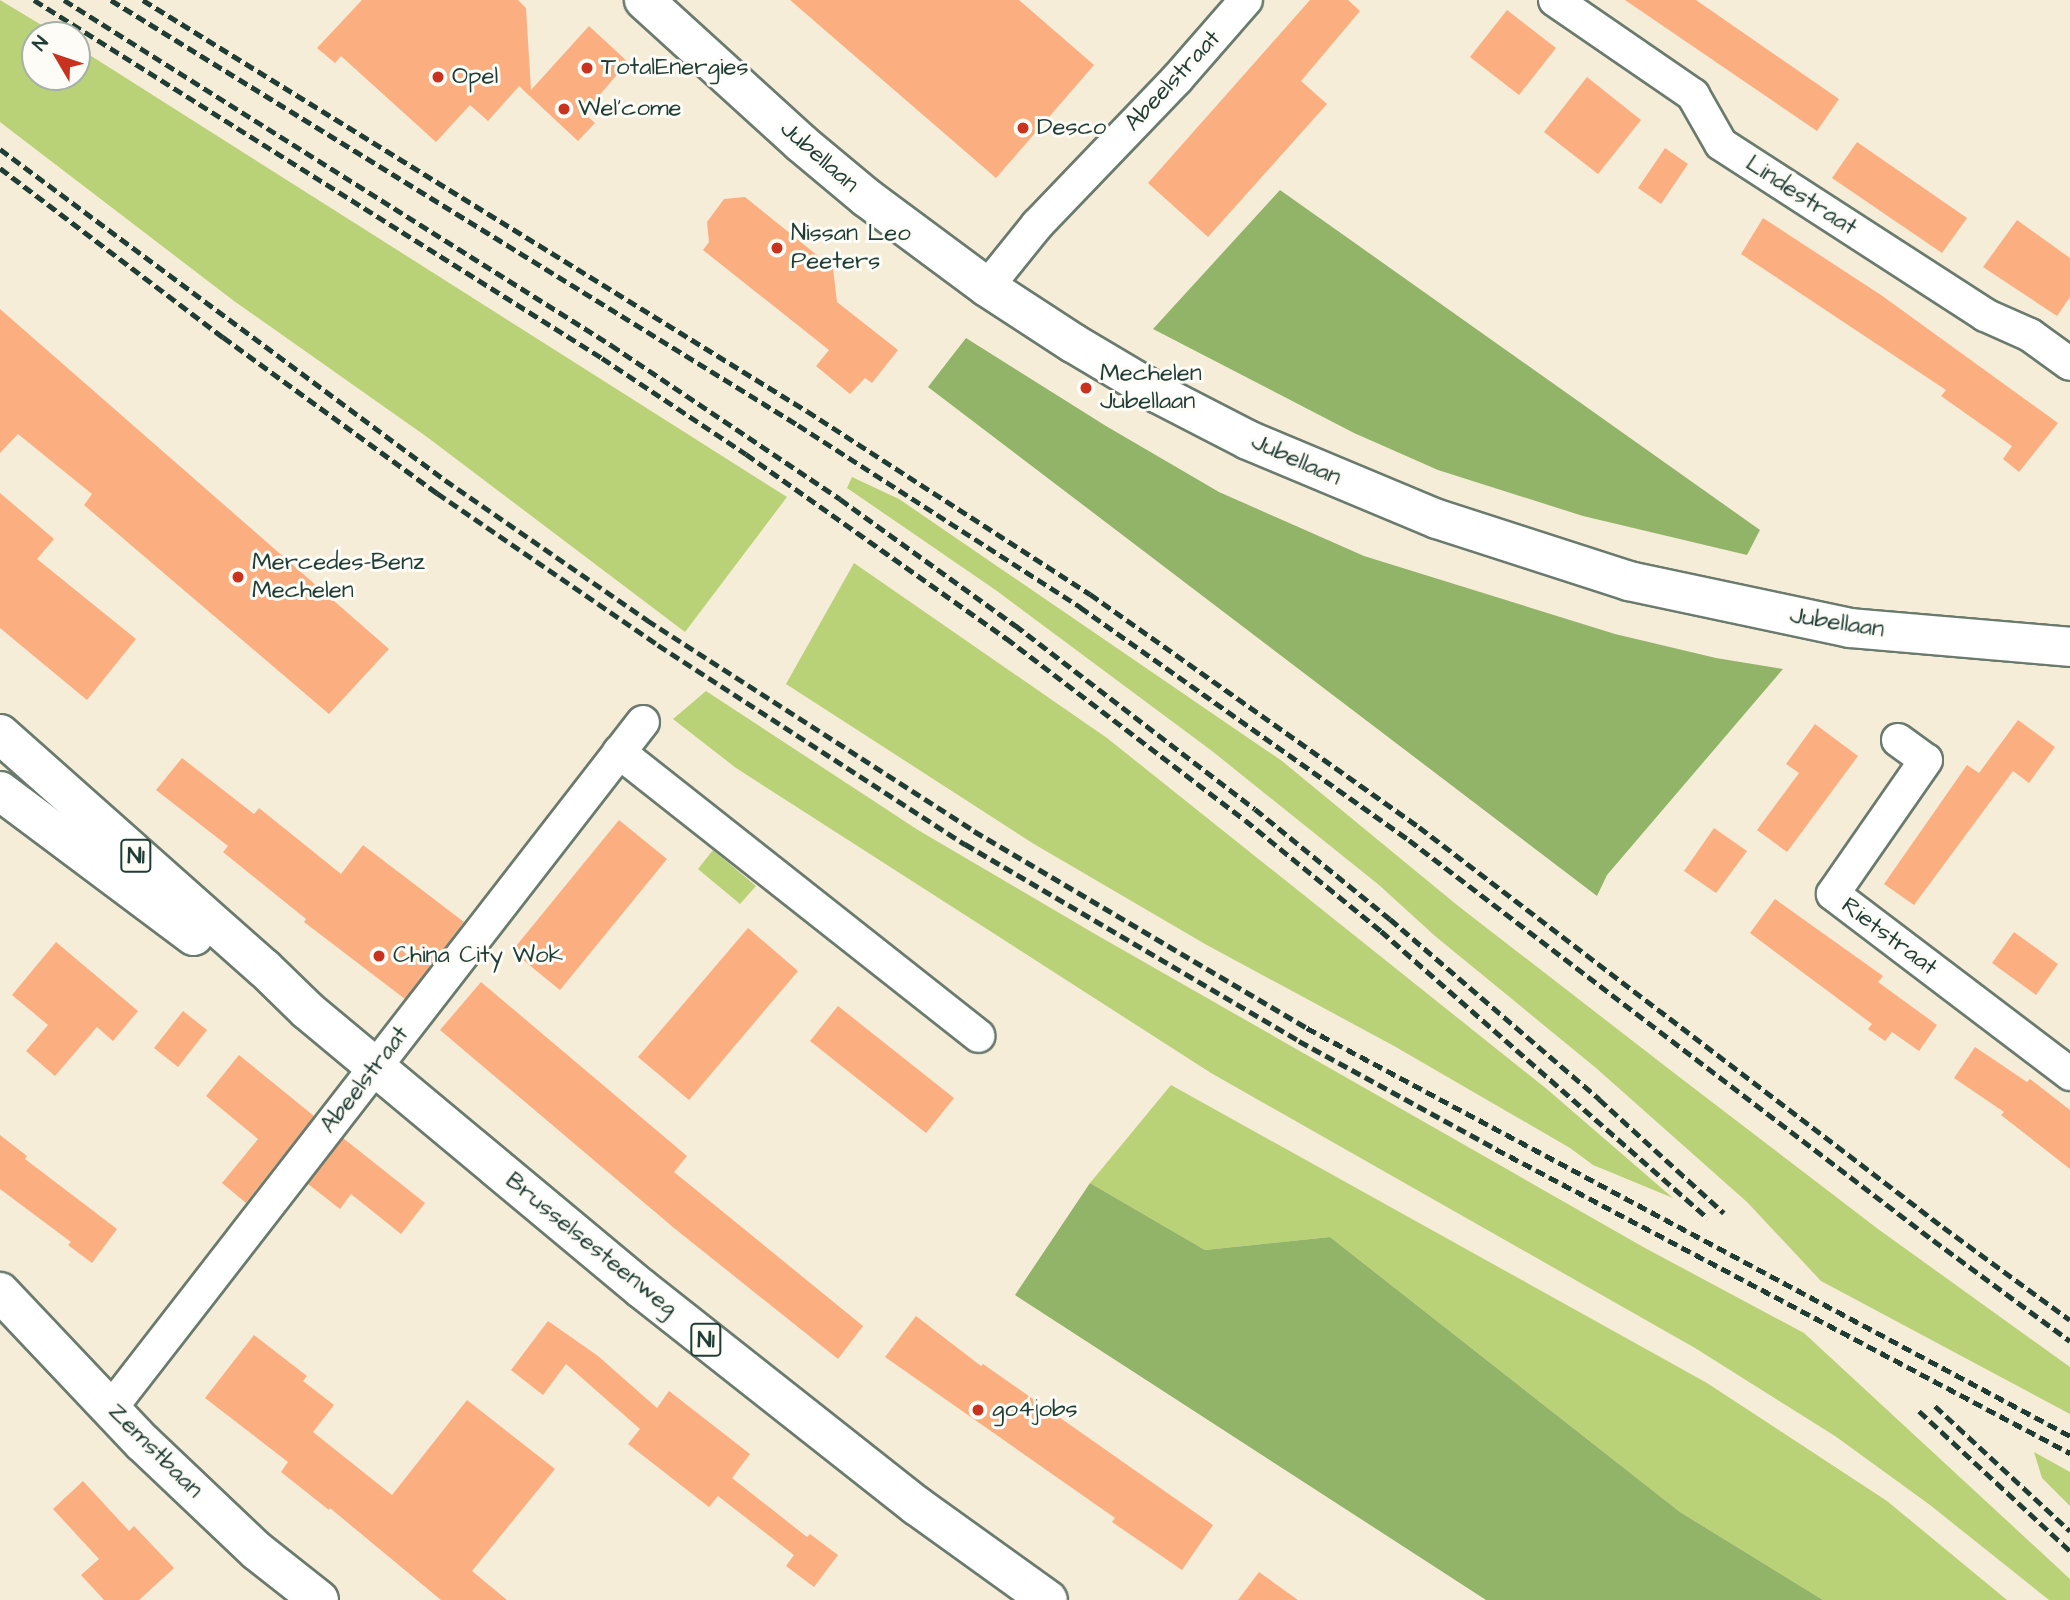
<!DOCTYPE html>
<html>
<head>
<meta charset="utf-8">
<style>
  body { margin:0 }
  #map { position:relative; width:2070px; height:1600px; overflow:hidden; background:#f6edd9; font-family:"Architects Daughter",sans-serif }
  div>[style] { position:absolute }
  [style*='--x'] { left:calc(var(--x)*1px); top:calc(var(--y)*1px); width:calc(var(--w)*1px); rotate:calc(var(--a)*1deg) }
  .green>* { inset:0; background:#b9d277 }
  .forest>* { inset:0; background:#92b468 }
  .building>* { inset:0; background:#fbaf81 }
  .roads { filter:drop-shadow(2px 0 #6a7b6e) drop-shadow(-2px 0 #6a7b6e) drop-shadow(0 2px #6a7b6e) drop-shadow(0 -2px #6a7b6e) }
  .street>* { height:32px; margin:-16px; padding:0 16px; transform-origin:16px; border-radius:16px; background:#fff }
  .secondary>* { height:38px; margin:-19px; padding:0 19px; transform-origin:19px; border-radius:19px; background:#fff }
  .primary>* { height:38px; margin:-19px; padding:0 19px; transform-origin:19px; border-radius:19px; background:#fff }
  .rail>* { height:5px; margin-top:-2.5px; transform-origin:0; background:repeating-linear-gradient(90deg,#1f3d34 0 10px,transparent 0 15px) }
  .dots>* { width:19px; height:19px; translate:-50% -50%; box-sizing:border-box; border:4px solid #fdfcf7; border-radius:50% }
  span { translate:-50% -50%; white-space:nowrap; text-align:center; line-height:1.15; -webkit-text-stroke:6px #fdfcf7; paint-order:stroke }
  .shield-label span { padding:2px 5px; background:#fdfcf7; border:2px solid; border-radius:5px; -webkit-text-stroke-width:0 }
  .shield-label { font-size:23px; color:#1f3d34; font-weight:700 }
  .poi-label { font-size:24px; color:#1f3d34 }
  .left { translate:0 -50%; text-align:left }
  .street-label { font-size:24px; color:#1f3d34 }
  .north { position:absolute; left:21px; top:21px; width:70px; height:70px; box-sizing:border-box; background:#fdfcf7; border:2px solid #a4b0a9; border-radius:50%; rotate:309deg; font-size:19px; font-weight:700; line-height:28px; text-align:center; color:#1f3d34 }
  .north::after { content:''; display:block; margin:auto; width:24px; height:32px; background:#c8321e; clip-path:polygon(50% 0,100% 100%,50% 72%,0 100%) }
</style>
</head>
<body>
<div id="map">
  <div class="green">
    <div style="clip-path:polygon(0 0,58px 35px,35px 35px,35px 77px,77px 77px,77px 47px,787px 497px,685px 632px,427px 437px,234px 301px,0 122px)"></div>
    <div style="clip-path:polygon(852px 477px,899px 499px,1282px 761px,1457px 905px,1678px 1076px,1878px 1229px,2070px 1367px,2070px 1414px,1821px 1281px,1747px 1202px,1596px 1068px,1435px 936px,1379px 885px,1212px 751px,997px 591px,847px 488px)"></div>
    <div style="clip-path:polygon(854px 563px,1107px 738px,1548px 1090px,1673px 1198px,1593px 1165px,1570px 1148px,1394px 1046px,1205px 944px,1034px 844px,786px 684px)"></div>
    <div style="clip-path:polygon(706px 691px,918px 830px,1095px 934px,1645px 1248px,1804px 1333px,2070px 1579px,2070px 1600px,2049px 1600px,1930px 1505px,1835px 1436px,1695px 1348px,1211px 1073px,736px 768px,673px 719px)"></div>
    <div style="clip-path:polygon(713px 850px,756px 886px,740px 904px,698px 869px)"></div>
    <div style="clip-path:polygon(1171px 1085px,1707px 1383px,1887px 1501px,2007px 1600px,1823px 1600px,1680px 1512px,1330px 1237px,1205px 1250px,1090px 1183px)"></div>
    <div style="clip-path:polygon(2034px 1452px,2070px 1472px,2070px 1506px,2042px 1478px)"></div>
  </div>
  <div class="forest">
    <div style="clip-path:polygon(1280px 190px,1760px 530px,1747px 555px,1583px 516px,1438px 470px,1354px 433px,1153px 329px)"></div>
    <div style="clip-path:polygon(966px 338px,1106px 426px,1219px 492px,1364px 556px,1615px 634px,1716px 658px,1783px 669px,1607px 875px,1597px 896px,928px 387px)"></div>
    <div style="clip-path:polygon(1090px 1183px,1205px 1250px,1330px 1237px,1680px 1512px,1823px 1600px,1486px 1600px,1015px 1295px)"></div>
  </div>
  <div class="building">
    <div style="clip-path:polygon(362px 0,518px 0,526px 8px,531px 90px,589px 26px,628px 62px,584px 113px,595px 123px,578px 141px,519px 86px,488px 121px,470px 105px,436px 142px,341px 56px,335px 63px,317px 48px)"></div>
    <div style="clip-path:polygon(790px 0,1019px 0,1094px 65px,996px 178px)"></div>
    <div style="clip-path:polygon(1310px 0,1348px 0,1360px 11px,1301px 81px,1327px 104px,1208px 237px,1148px 183px)"></div>
    <div style="clip-path:polygon(1625px 0,1696px 0,1839px 99px,1817px 131px)"></div>
    <div style="clip-path:polygon(1507px 10px,1556px 48px,1519px 95px,1470px 57px)"></div>
    <div style="clip-path:polygon(1587px 77px,1641px 120px,1598px 174px,1544px 132px)"></div>
    <div style="clip-path:polygon(1857px 142px,1967px 218px,1942px 253px,1832px 178px)"></div>
    <div style="clip-path:polygon(1665px 148px,1688px 164px,1661px 204px,1638px 188px)"></div>
    <div style="clip-path:polygon(745px 197px,833px 268px,837px 302px,898px 350px,872px 383px,865px 378px,850px 394px,816px 366px,829px 350px,703px 250px,709px 242px,707px 222px,724px 199px)"></div>
    <div style="clip-path:polygon(1763px 218px,1881px 295px,2058px 423px,2019px 472px,2003px 459px,2012px 446px,1941px 396px,1946px 390px,1741px 254px)"></div>
    <div style="clip-path:polygon(2017px 220px,2070px 258px,2070px 297px,2057px 316px,1983px 267px)"></div>
    <div style="clip-path:polygon(0 309px,389px 649px,329px 714px,84px 505px,92px 494px,18px 434px,0 453px)"></div>
    <div style="clip-path:polygon(0 493px,54px 539px,37px 559px,136px 639px,87px 700px,0 628px)"></div>
    <div style="clip-path:polygon(2018px 720px,2055px 747px,2029px 783px,2013px 771px,1914px 905px,1884px 884px,1967px 765px,1979px 773px)"></div>
    <div style="clip-path:polygon(1815px 724px,1858px 756px,1787px 852px,1757px 830px,1799px 773px,1786px 764px)"></div>
    <div style="clip-path:polygon(182px 758px,254px 814px,259px 808px,341px 874px,363px 845px,464px 922px,405px 999px,304px 922px,306px 919px,223px 852px,228px 846px,156px 790px)"></div>
    <div style="clip-path:polygon(619px 820px,667px 859px,560px 990px,512px 951px)"></div>
    <div style="clip-path:polygon(1714px 828px,1747px 851px,1716px 893px,1684px 871px)"></div>
    <div style="clip-path:polygon(1775px 899px,1883px 976px,1878px 982px,1937px 1025px,1919px 1051px,1892px 1032px,1885px 1041px,1868px 1029px,1872px 1024px,1750px 933px)"></div>
    <div style="clip-path:polygon(748px 928px,798px 971px,689px 1100px,638px 1057px)"></div>
    <div style="clip-path:polygon(2014px 932px,2058px 964px,2036px 995px,1992px 963px)"></div>
    <div style="clip-path:polygon(56px 942px,138px 1011px,113px 1041px,97px 1027px,55px 1076px,26px 1051px,48px 1025px,12px 995px)"></div>
    <div style="clip-path:polygon(481px 982px,687px 1156px,674px 1172px,863px 1326px,838px 1359px,674px 1228px,440px 1030px)"></div>
    <div style="clip-path:polygon(838px 1006px,954px 1098px,926px 1133px,810px 1041px)"></div>
    <div style="clip-path:polygon(183px 1011px,207px 1030px,178px 1067px,154px 1048px)"></div>
    <div style="clip-path:polygon(1975px 1047px,2027px 1082px,2030px 1079px,2070px 1110px,2070px 1169px,2001px 1115px,2004px 1112px,1954px 1078px)"></div>
    <div style="clip-path:polygon(239px 1055px,314px 1116px,246px 1203px,222px 1183px,258px 1139px,206px 1096px)"></div>
    <div style="clip-path:polygon(0 1135px,27px 1156px,25px 1159px,117px 1229px,92px 1263px,68px 1245px,71px 1242px,0 1189px)"></div>
    <div style="clip-path:polygon(343px 1138px,425px 1203px,401px 1234px,351px 1194px,340px 1209px,308px 1184px)"></div>
    <div style="clip-path:polygon(916px 1316px,981px 1366px,983px 1364px,1213px 1525px,1182px 1570px,1112px 1522px,1115px 1518px,885px 1357px)"></div>
    <div style="clip-path:polygon(548px 1321px,598px 1356px,657px 1408px,669px 1391px,750px 1454px,732px 1478px,807px 1537px,810px 1534px,838px 1555px,814px 1587px,786px 1566px,794px 1555px,718px 1496px,709px 1507px,628px 1444px,640px 1429px,566px 1364px,543px 1395px,511px 1370px)"></div>
    <div style="clip-path:polygon(254px 1335px,307px 1376px,303px 1381px,334px 1405px,313px 1432px,392px 1495px,467px 1400px,555px 1469px,472px 1571px,507px 1600px,441px 1600px,330px 1508px,329px 1510px,281px 1472px,288px 1462px,205px 1398px)"></div>
    <div style="clip-path:polygon(83px 1481px,129px 1531px,134px 1526px,174px 1568px,139px 1600px,104px 1600px,81px 1575px,99px 1559px,53px 1509px)"></div>
    <div style="clip-path:polygon(1259px 1572px,1298px 1600px,1238px 1600px)"></div>
  </div>
  <div class="roads">
    <div class="street">
      <div style="--x:1555;--y:0;--w:168;--a:34.5"></div>
      <div style="--x:1693;--y:95;--w:56;--a:60.3"></div>
      <div style="--x:1721;--y:144;--w:315;--a:32.9"></div>
      <div style="--x:1985;--y:315;--w:49;--a:24"></div>
      <div style="--x:2030;--y:335;--w:49;--a:35.9"></div>
      <div style="--x:987;--y:287;--w:80;--a:-51.1"></div>
      <div style="--x:1037;--y:225;--w:202;--a:-46.2"></div>
      <div style="--x:1177;--y:79;--w:105;--a:-48.9"></div>
      <div style="--x:1898;--y:740;--w:34;--a:36"></div>
      <div style="--x:1926;--y:760;--w:163;--a:124.8"></div>
      <div style="--x:1833;--y:894;--w:298;--a:37.2"></div>
      <div style="--x:619;--y:752;--w:458;--a:38.3"></div>
      <div style="--x:111;--y:1408;--w:868;--a:-52.21"></div>
    </div>
    <div class="secondary">
      <div style="--x:644;--y:0;--w:212;--a:42.3"></div>
      <div style="--x:801;--y:143;--w:86;--a:39.8"></div>
      <div style="--x:867;--y:198;--w:149;--a:36.6"></div>
      <div style="--x:987;--y:287;--w:103;--a:33.1"></div>
      <div style="--x:1073;--y:343;--w:100;--a:30.7"></div>
      <div style="--x:1159;--y:394;--w:100;--a:27.3"></div>
      <div style="--x:1248;--y:440;--w:205;--a:22.7"></div>
      <div style="--x:1437;--y:519;--w:202;--a:17.9"></div>
      <div style="--x:1629;--y:581;--w:226;--a:12"></div>
      <div style="--x:1850;--y:628;--w:221;--a:4.9"></div>
      <div style="--x:0;--y:1292;--w:207;--a:46.6"></div>
      <div style="--x:142;--y:1442;--w:158;--a:43.5"></div>
      <div style="--x:257;--y:1551;--w:79;--a:38.3"></div>
    </div>
    <div class="primary">
      <div style="--x:0;--y:734;--w:354;--a:41.6"></div>
      <div style="--x:265;--y:969;--w:59;--a:44.3"></div>
      <div style="--x:307;--y:1010;--w:436;--a:39.8"></div>
      <div style="--x:642;--y:1289;--w:350;--a:38.3"></div>
      <div style="--x:917;--y:1506;--w:161;--a:35.7"></div>
      <div style="--x:0;--y:791;--w:242;--a:36.8"></div>
    </div>
  </div>
  <div class="rail">
    <div style="--x:34;--y:0;--w:671;--a:32.22"></div>
    <div style="--x:602;--y:358;--w:173;--a:33.7"></div>
    <div style="--x:746;--y:454;--w:319;--a:35.3"></div>
    <div style="--x:1006;--y:638;--w:300;--a:37.3"></div>
    <div style="--x:1245;--y:820;--w:176;--a:39.2"></div>
    <div style="--x:1381;--y:931;--w:435;--a:41.3"></div>
    <div style="--x:64;--y:0;--w:647;--a:32.24"></div>
    <div style="--x:611;--y:345;--w:276;--a:33.9"></div>
    <div style="--x:840;--y:499;--w:216;--a:35.8"></div>
    <div style="--x:1015;--y:625;--w:302;--a:37.5"></div>
    <div style="--x:1255;--y:809;--w:174;--a:39.2"></div>
    <div style="--x:1390;--y:919;--w:276;--a:40.7"></div>
    <div style="--x:1599;--y:1099;--w:169;--a:42.4"></div>
    <div style="--x:111;--y:0;--w:808;--a:31.74"></div>
    <div style="--x:798;--y:425;--w:336;--a:32.8"></div>
    <div style="--x:1080;--y:607;--w:403;--a:35.3"></div>
    <div style="--x:1409;--y:840;--w:659;--a:37.36"></div>
    <div style="--x:1933;--y:1240;--w:170;--a:36.4"></div>
    <div style="--x:143;--y:0;--w:781;--a:31.76"></div>
    <div style="--x:807;--y:411;--w:337;--a:32.9"></div>
    <div style="--x:1090;--y:594;--w:403;--a:35.3"></div>
    <div style="--x:1419;--y:827;--w:659;--a:37.36"></div>
    <div style="--x:1943;--y:1227;--w:157;--a:36.2"></div>
    <div style="--x:0;--y:149;--w:555;--a:36.64"></div>
    <div style="--x:445;--y:480;--w:246;--a:34.7"></div>
    <div style="--x:647;--y:620;--w:389;--a:32.8"></div>
    <div style="--x:974;--y:831;--w:387;--a:30.6"></div>
    <div style="--x:1307;--y:1028;--w:865;--a:28.13"></div>
    <div style="--x:0;--y:168;--w:280;--a:37.2"></div>
    <div style="--x:223;--y:337;--w:265;--a:36.1"></div>
    <div style="--x:437;--y:493;--w:268;--a:34.5"></div>
    <div style="--x:658;--y:645;--w:366;--a:33"></div>
    <div style="--x:965;--y:844;--w:388;--a:30.5"></div>
    <div style="--x:1299;--y:1041;--w:225;--a:28.7"></div>
    <div style="--x:1496;--y:1149;--w:650;--a:27.91"></div>
    <div style="--x:1935;--y:1406;--w:184;--a:42.8"></div>
    <div style="--x:1919;--y:1411;--w:206;--a:42.8"></div>
  </div>
  <div class="dots">
    <div style="left:587px;top:68px;background:#c8321e"></div>
    <div style="left:438px;top:77px;background:#c8321e"></div>
    <div style="left:564px;top:109px;background:#c8321e"></div>
    <div style="left:1023px;top:128px;background:#c8321e"></div>
    <div style="left:777px;top:248px;background:#c8321e"></div>
    <div style="left:1086px;top:388px;background:#c8321e"></div>
    <div style="left:238px;top:577px;background:#c8321e"></div>
    <div style="left:379px;top:956px;background:#c8321e"></div>
    <div style="left:978px;top:1410px;background:#c8321e"></div>
  </div>
  <div class="shield-label">
    <span style="left:136px;top:856px">N1</span>
    <span style="left:706px;top:1340px">N1</span>
  </div>
  <div class="poi-label">
    <span class="left" style="left:601px;top:68px">TotalEnergies</span>
    <span class="left" style="left:452px;top:77px">Opel</span>
    <span class="left" style="left:578px;top:109px">Wel'come</span>
    <span class="left" style="left:1037px;top:128px">Desco</span>
    <span class="left" style="left:791px;top:248px">Nissan Leo<br>Peeters</span>
    <span class="left" style="left:1100px;top:388px">Mechelen<br>Jubellaan</span>
    <span class="left" style="left:252px;top:577px">Mercedes-Benz<br>Mechelen</span>
    <span class="left" style="left:393px;top:956px">China City Wok</span>
    <span class="left" style="left:992px;top:1410px">go4jobs</span>
  </div>
  <div class="street-label">
    <span style="left:1173px;top:81px;rotate:-47deg">Abeelstraat</span>
    <span style="left:819px;top:157px;rotate:41deg">Jubellaan</span>
    <span style="left:1801px;top:196px;rotate:33deg">Lindestraat</span>
    <span style="left:1296px;top:460px;rotate:24deg">Jubellaan</span>
    <span style="left:1837px;top:623px;rotate:9deg">Jubellaan</span>
    <span style="left:1889px;top:937px;rotate:37deg">Rietstraat</span>
    <span style="left:365px;top:1080px;rotate:-52deg">Abeelstraat</span>
    <span style="left:591px;top:1245px;rotate:39deg">Brusselsesteenweg</span>
    <span style="left:155px;top:1451px;rotate:45deg">Zemstbaan</span>
  </div>
  <div class="north">N</div>
</div>
</body>
</html>
